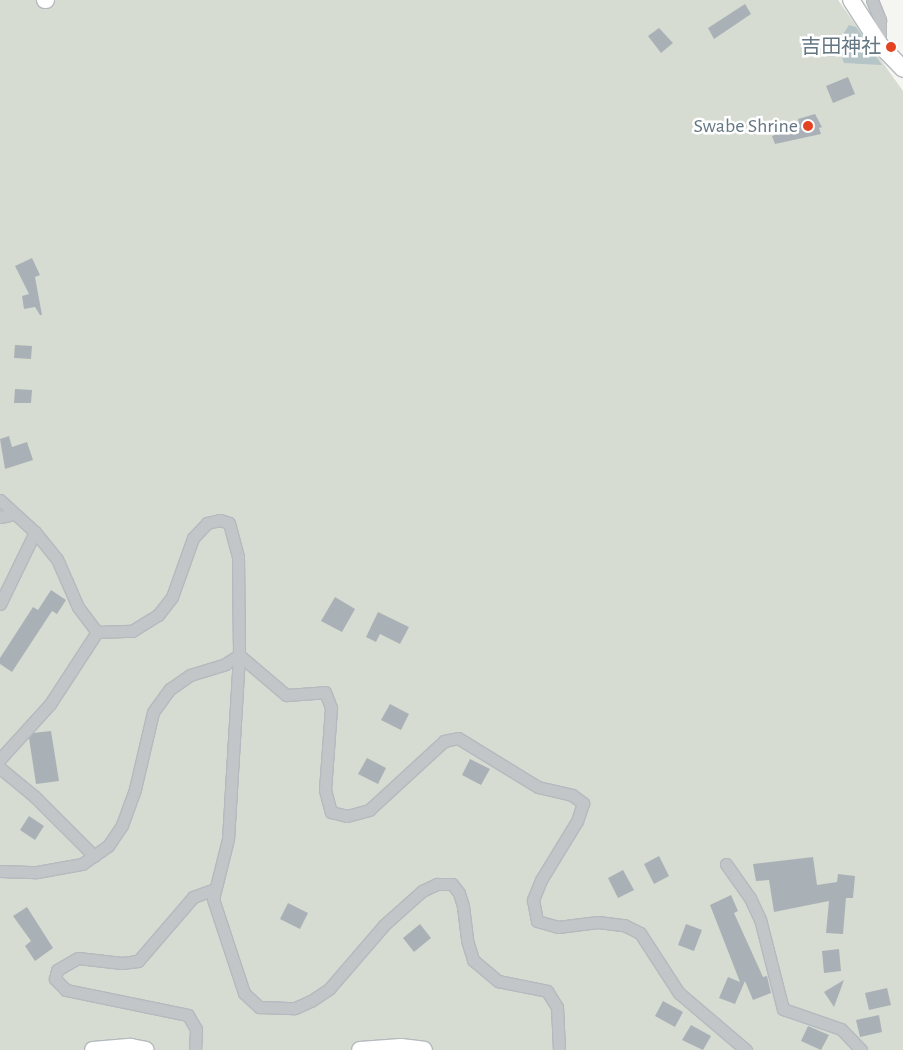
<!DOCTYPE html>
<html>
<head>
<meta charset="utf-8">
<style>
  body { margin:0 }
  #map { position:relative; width:903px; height:1050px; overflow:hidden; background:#f5f5f1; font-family:"Alegreya Sans","Noto Sans JP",sans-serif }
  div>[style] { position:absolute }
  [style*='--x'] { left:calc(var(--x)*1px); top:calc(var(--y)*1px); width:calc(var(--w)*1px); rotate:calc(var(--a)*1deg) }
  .green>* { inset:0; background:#d6dcd2 }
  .water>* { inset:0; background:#b5c4c6 }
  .building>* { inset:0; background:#a9b1b6 }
  .roads { filter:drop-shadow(1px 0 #b4babe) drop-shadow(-1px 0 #b4babe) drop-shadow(0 1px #b4babe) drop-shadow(0 -1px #b4babe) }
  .street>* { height:11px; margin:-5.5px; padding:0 5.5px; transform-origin:5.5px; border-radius:5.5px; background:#c2c6c9 }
  .secondary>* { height:16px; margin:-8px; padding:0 8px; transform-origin:8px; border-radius:8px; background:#fff }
  .dots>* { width:14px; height:14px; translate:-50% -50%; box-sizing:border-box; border:2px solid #fff; border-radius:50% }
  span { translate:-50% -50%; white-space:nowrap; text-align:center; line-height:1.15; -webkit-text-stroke:5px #fff; paint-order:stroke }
  .poi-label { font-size:20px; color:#637682 }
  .right { translate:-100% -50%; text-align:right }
</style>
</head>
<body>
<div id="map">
  <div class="green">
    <div style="clip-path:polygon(0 0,838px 0,903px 91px,903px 1050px,0 1050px)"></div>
  </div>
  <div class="water">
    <div style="clip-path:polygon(849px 25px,856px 27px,882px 65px,844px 63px,837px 44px)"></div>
  </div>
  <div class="building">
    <div style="clip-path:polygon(745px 4px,751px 14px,714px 39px,708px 28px)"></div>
    <div style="clip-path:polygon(659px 28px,673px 43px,661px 53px,648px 36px)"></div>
    <div style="clip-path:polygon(848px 77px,855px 94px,833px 103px,826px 86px)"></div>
    <div style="clip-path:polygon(815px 114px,822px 127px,819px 128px,821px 134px,775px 144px,772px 136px,795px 128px,794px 124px,799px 122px,798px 119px)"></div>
    <div style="clip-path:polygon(32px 258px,40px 275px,35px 277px,42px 315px,40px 315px,35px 307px,24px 309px,22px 296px,29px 294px,15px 266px)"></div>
    <div style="clip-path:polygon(15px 345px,32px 346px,31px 359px,14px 358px)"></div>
    <div style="clip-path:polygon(15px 389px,32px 390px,31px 403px,14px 403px)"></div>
    <div style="clip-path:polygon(9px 436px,12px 447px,27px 442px,33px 460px,5px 469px,0 439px)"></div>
    <div style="clip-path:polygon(51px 590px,66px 600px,57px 614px,52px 611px,12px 672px,0 664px,0 658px,33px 607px,38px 610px)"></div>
    <div style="clip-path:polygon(335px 597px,355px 609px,342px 632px,321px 621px)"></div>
    <div style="clip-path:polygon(378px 612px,409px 627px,400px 644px,380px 634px,376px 642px,366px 637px)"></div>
    <div style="clip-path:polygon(390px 704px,409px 714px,401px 730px,381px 720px)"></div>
    <div style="clip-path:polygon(51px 731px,59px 781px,36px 784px,29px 738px,33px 733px)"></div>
    <div style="clip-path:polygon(367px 758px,386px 768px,378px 784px,358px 774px)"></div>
    <div style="clip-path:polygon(470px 759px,490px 769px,481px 785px,462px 775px)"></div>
    <div style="clip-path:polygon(29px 816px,44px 826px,35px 840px,20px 830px)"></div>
    <div style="clip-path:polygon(659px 856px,669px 876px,654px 884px,644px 864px)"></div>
    <div style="clip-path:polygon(813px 857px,817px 885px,837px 882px,838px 874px,855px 876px,853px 898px,846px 898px,843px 934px,826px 933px,829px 901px,774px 912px,769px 880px,756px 881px,753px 864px)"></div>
    <div style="clip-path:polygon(623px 870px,634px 890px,618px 898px,608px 878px)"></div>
    <div style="clip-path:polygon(731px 895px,738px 911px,734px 913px,763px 977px,767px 976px,771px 993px,753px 1000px,745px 981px,735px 1004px,719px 998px,728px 977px,740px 982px,710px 905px)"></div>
    <div style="clip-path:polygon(288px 903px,308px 913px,300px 929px,280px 919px)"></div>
    <div style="clip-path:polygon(27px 907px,53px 948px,35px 961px,25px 946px,31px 941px,13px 916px)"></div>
    <div style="clip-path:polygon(420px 924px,431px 938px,414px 952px,403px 938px)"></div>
    <div style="clip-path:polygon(686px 924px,702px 930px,694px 951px,678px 945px)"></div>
    <div style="clip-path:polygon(839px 949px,841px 971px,824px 973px,822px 951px)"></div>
    <div style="clip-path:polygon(844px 980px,834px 1007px,824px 992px)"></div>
    <div style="clip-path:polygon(887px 988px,891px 1005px,869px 1010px,865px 993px)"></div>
    <div style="clip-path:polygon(663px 1001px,683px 1012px,675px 1027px,655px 1016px)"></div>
    <div style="clip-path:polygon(879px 1015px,882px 1032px,860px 1037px,856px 1020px)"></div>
    <div style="clip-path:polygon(691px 1025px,711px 1036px,703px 1050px,682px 1040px)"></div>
    <div style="clip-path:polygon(808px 1026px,829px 1035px,821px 1050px,801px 1041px)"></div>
  </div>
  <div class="roads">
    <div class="street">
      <div style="--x:872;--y:0;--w:22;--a:68"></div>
      <div style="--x:880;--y:20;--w:25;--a:90"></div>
      <div style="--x:0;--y:500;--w:47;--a:42.4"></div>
      <div style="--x:35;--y:532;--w:35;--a:51"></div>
      <div style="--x:57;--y:559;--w:52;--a:66.4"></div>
      <div style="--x:78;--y:607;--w:31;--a:53"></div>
      <div style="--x:0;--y:517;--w:14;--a:-12"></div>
      <div style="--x:0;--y:604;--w:80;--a:-64.1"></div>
      <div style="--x:97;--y:632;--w:35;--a:-2"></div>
      <div style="--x:132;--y:631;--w:31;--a:-32"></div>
      <div style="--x:158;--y:615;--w:23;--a:-52"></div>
      <div style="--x:172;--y:597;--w:63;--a:-70.4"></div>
      <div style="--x:193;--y:538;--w:21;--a:-47"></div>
      <div style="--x:207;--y:523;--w:13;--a:-13"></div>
      <div style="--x:220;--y:520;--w:9;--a:18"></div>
      <div style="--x:229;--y:523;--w:35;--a:75"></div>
      <div style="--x:238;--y:557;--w:98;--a:89.4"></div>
      <div style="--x:239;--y:655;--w:184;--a:93.4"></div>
      <div style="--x:228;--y:839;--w:62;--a:104"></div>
      <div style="--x:213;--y:899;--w:99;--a:71.7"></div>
      <div style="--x:244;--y:993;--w:21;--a:43"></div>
      <div style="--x:259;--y:1007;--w:36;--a:2"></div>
      <div style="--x:295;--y:1008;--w:17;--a:-24"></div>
      <div style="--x:311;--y:1001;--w:22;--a:-34"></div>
      <div style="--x:329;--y:989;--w:84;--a:-49.3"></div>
      <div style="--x:384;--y:925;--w:51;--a:-41.8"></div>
      <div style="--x:422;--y:891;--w:17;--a:-25"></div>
      <div style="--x:437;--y:884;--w:15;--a:0"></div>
      <div style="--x:452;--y:884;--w:11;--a:52"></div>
      <div style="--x:459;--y:893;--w:14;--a:73"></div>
      <div style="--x:463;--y:906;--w:34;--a:83"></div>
      <div style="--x:467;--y:940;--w:21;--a:73"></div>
      <div style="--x:473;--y:960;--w:33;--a:40"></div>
      <div style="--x:498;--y:981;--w:50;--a:11.5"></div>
      <div style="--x:547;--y:991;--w:19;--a:58"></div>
      <div style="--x:557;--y:1007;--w:43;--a:87.3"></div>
      <div style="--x:239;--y:655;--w:62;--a:40.4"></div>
      <div style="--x:286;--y:695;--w:39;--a:-4"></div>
      <div style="--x:325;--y:692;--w:17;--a:69"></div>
      <div style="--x:331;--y:708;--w:82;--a:94.2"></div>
      <div style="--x:325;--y:790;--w:23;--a:75"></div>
      <div style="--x:331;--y:812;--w:16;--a:14"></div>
      <div style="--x:347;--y:816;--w:23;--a:-15"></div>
      <div style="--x:369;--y:810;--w:102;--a:-42.6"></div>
      <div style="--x:444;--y:741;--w:14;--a:-12"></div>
      <div style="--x:458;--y:738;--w:94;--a:31.5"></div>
      <div style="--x:538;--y:787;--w:35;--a:13"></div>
      <div style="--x:572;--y:795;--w:14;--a:36"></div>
      <div style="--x:583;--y:803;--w:19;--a:108"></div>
      <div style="--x:577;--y:821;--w:69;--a:121.4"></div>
      <div style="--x:541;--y:880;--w:22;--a:112"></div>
      <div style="--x:533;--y:900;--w:21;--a:79"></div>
      <div style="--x:537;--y:921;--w:22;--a:16"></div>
      <div style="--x:558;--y:927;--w:40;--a:-7.1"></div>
      <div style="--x:598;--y:922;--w:26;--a:7"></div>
      <div style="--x:624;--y:925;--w:18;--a:27"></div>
      <div style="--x:640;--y:933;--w:72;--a:57"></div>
      <div style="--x:679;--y:993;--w:88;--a:40.4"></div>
      <div style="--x:0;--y:759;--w:74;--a:-47.7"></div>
      <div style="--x:50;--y:704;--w:86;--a:-56.9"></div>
      <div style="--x:0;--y:768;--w:44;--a:39.5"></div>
      <div style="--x:34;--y:796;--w:85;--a:45"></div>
      <div style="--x:726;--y:864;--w:42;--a:54.8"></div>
      <div style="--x:750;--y:898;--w:23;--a:65"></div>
      <div style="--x:760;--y:919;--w:93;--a:75.7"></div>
      <div style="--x:783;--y:1009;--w:61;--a:19"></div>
      <div style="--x:841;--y:1029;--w:29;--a:46"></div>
      <div style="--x:0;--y:871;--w:37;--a:2"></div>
      <div style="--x:37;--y:872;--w:46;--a:-10.1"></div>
      <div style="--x:82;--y:864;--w:32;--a:-35"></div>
      <div style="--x:108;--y:846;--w:25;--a:-56"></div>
      <div style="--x:122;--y:825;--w:38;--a:-70"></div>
      <div style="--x:135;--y:789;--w:79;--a:-76.8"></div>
      <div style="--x:153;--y:712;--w:29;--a:-54"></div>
      <div style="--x:170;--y:689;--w:24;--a:-35"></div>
      <div style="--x:190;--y:675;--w:37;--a:-17"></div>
      <div style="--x:225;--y:664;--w:17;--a:-33"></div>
      <div style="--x:195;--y:1050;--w:21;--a:-87"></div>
      <div style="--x:196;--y:1029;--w:16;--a:-120"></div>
      <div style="--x:188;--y:1015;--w:125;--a:-168.4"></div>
      <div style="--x:66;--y:990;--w:16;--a:-135"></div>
      <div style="--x:55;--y:979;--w:9;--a:-77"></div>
      <div style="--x:57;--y:970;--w:24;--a:-30"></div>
      <div style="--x:78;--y:958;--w:44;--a:6.5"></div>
      <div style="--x:122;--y:963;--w:16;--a:-7"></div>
      <div style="--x:138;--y:961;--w:84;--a:-49.3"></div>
      <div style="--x:193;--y:897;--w:23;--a:-20"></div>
    </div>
    <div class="secondary">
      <div style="--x:45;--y:0;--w:1;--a:0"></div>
      <div style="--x:851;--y:0;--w:54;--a:57.2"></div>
      <div style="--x:880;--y:45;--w:33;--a:46"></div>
      <div style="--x:93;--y:1050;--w:38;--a:-5"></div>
      <div style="--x:131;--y:1047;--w:15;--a:11"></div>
      <div style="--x:360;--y:1050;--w:41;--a:-4.2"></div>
      <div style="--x:401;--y:1047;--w:23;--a:7"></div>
    </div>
  </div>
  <div class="dots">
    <div style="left:891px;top:47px;background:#e44321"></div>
    <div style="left:808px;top:126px;background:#e44321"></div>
  </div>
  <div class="poi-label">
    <span class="right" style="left:881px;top:47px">吉田神社</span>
    <span class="right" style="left:798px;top:126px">Swabe Shrine</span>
  </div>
</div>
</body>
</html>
